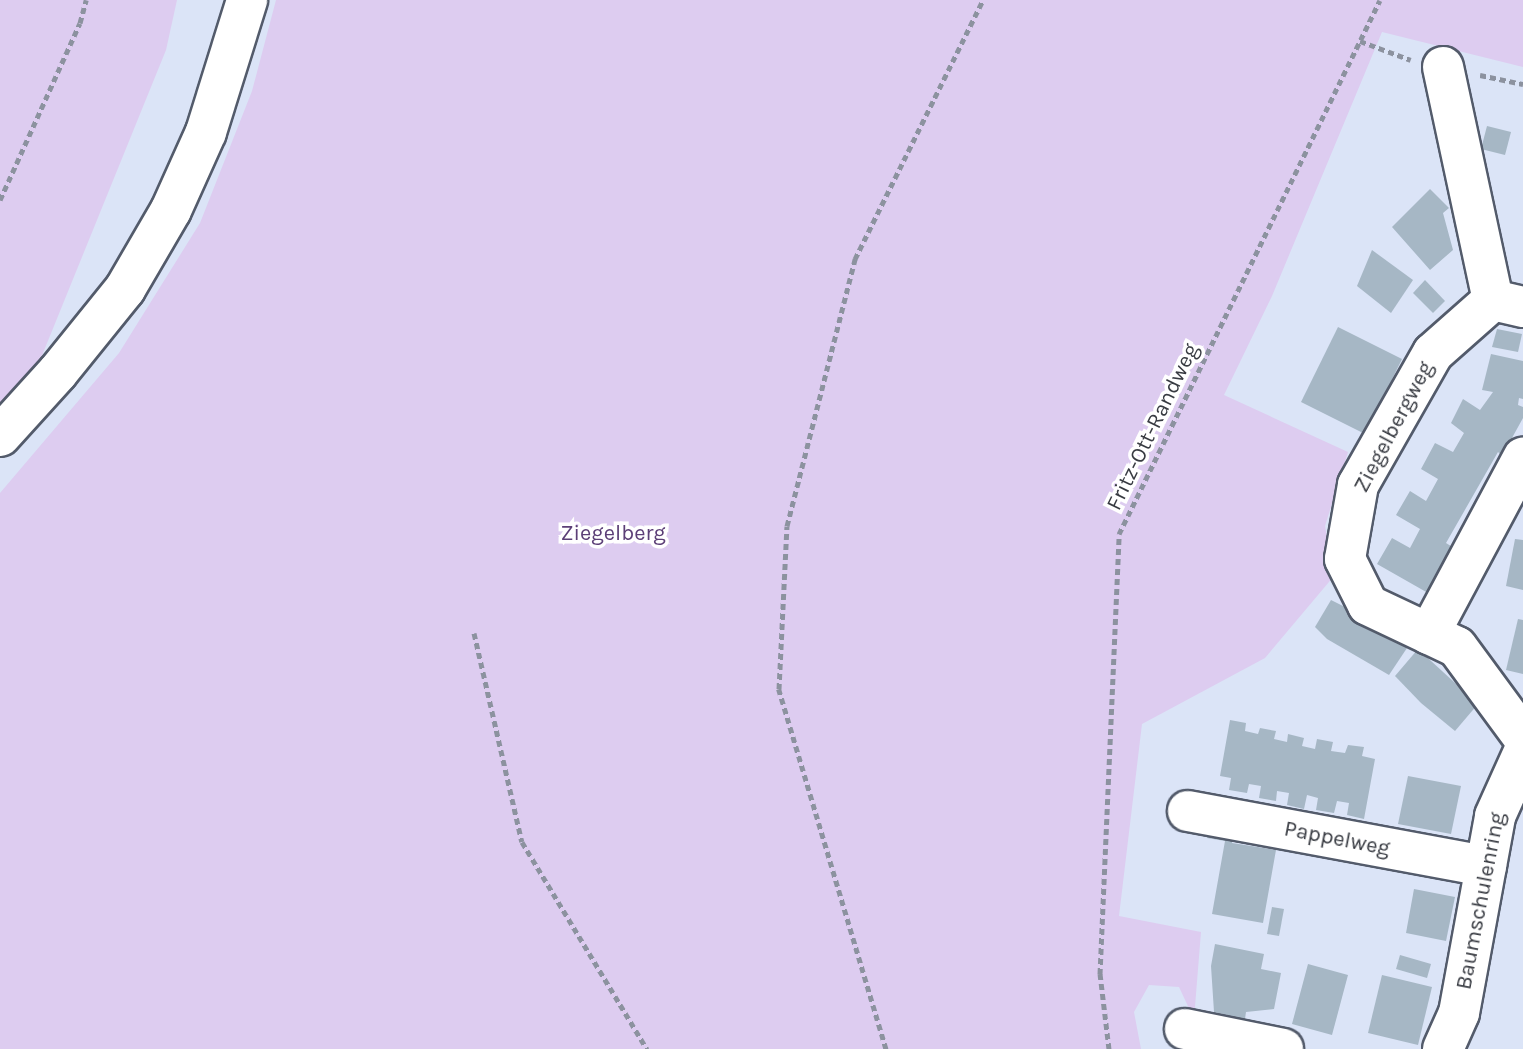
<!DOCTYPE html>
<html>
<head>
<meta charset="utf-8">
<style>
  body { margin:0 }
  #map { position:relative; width:1523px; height:1049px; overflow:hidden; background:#dbe4f7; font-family:Karla,sans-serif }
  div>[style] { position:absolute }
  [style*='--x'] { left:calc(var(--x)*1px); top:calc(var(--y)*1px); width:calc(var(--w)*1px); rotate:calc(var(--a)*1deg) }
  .green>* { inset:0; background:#ddccf0 }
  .building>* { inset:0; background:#a6b7c5 }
  .path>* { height:5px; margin-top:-2.5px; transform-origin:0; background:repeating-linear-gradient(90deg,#8c929f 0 6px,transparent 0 10px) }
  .roads { filter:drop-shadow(2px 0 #535b6b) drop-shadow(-2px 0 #535b6b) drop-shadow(0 2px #535b6b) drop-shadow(0 -2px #535b6b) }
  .minor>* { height:40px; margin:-20px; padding:0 20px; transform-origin:20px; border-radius:20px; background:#fff }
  span { translate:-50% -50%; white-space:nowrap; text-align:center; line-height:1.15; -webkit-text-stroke:7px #fff; paint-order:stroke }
  .street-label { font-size:22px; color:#383b42 }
  .park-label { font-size:22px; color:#5c3f77 }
</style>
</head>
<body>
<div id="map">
  <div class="green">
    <div style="clip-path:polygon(0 0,177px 0,166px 50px,0 459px)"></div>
    <div style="clip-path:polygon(276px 0,1523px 0,1523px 67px,1382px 32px,1272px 296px,1224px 395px,1348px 452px,1325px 526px,1334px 576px,1265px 658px,1142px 724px,1119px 916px,1201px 932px,1194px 1019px,1179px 987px,1149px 985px,1134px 1012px,1141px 1049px,0 1049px,0 493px,119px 353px,200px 223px,252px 91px)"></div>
  </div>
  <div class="building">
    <div style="clip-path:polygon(1487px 126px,1511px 132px,1505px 155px,1481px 149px)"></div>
    <div style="clip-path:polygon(1430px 189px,1449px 208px,1443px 213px,1453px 250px,1430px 270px,1392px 227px)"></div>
    <div style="clip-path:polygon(1372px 250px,1413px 280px,1391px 313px,1357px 286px)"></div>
    <div style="clip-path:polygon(1425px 280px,1445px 301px,1433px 313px,1413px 293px)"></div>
    <div style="clip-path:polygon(1338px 327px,1402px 359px,1365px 434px,1301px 402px)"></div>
    <div style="clip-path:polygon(1497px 329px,1522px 334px,1518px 352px,1492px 347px)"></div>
    <div style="clip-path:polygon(1491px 354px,1523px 361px,1523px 399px,1519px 398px,1518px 405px,1523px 407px,1523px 418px,1502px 456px,1498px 452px,1446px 543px,1454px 548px,1428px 593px,1377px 564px,1392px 538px,1410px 548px,1420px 529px,1396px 515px,1410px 491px,1426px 501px,1438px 479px,1421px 469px,1435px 443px,1453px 452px,1464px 433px,1451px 423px,1463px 399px,1480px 410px,1493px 392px,1482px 390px)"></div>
    <div style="clip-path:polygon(1515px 539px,1523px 540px,1523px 590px,1506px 586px)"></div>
    <div style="clip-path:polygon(1331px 600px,1389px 629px,1409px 645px,1389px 675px,1327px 639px,1315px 627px)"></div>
    <div style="clip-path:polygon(1518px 619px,1523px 620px,1523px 674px,1506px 670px)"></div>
    <div style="clip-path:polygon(1418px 649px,1478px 704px,1455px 731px,1421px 703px,1395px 676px)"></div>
    <div style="clip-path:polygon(1230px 720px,1246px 723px,1245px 731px,1258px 734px,1260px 728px,1276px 731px,1274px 739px,1287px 742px,1288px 734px,1304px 738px,1302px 746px,1315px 749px,1317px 739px,1333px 742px,1331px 751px,1345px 753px,1348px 745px,1364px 747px,1362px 756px,1375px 759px,1364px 819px,1347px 815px,1349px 803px,1337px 801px,1334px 813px,1316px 810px,1318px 798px,1307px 795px,1304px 809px,1287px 805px,1289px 793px,1277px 791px,1276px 801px,1259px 798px,1261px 786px,1249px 784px,1247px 793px,1229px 790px,1231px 778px,1220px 776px)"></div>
    <div style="clip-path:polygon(1408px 776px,1461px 786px,1451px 834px,1398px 824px)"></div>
    <div style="clip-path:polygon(1209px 828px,1234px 832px,1232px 843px,1276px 850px,1263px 923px,1212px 914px,1225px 841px,1207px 838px)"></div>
    <div style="clip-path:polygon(1414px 889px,1455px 897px,1446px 941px,1406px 933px)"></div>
    <div style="clip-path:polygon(1272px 907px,1284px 909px,1279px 936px,1267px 934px)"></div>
    <div style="clip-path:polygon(1215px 944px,1264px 954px,1261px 969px,1281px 973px,1274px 1009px,1246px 1012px,1245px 1019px,1214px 1012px,1211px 966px)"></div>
    <div style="clip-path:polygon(1400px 955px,1431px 964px,1427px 978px,1396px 969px)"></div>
    <div style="clip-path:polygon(1308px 964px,1348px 975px,1332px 1035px,1292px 1024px)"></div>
    <div style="clip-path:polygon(1382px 975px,1432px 987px,1418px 1045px,1368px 1033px)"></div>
  </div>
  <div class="path">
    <div style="--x:1360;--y:41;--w:54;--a:20.4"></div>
    <div style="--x:1480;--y:75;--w:44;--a:11.8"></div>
    <div style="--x:0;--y:200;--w:194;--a:-65.7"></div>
    <div style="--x:80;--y:23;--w:24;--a:-75"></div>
    <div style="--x:474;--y:633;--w:214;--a:77.1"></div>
    <div style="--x:522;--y:842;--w:242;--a:58.9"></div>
    <div style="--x:886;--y:1049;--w:376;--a:-106.6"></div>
    <div style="--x:779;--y:689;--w:163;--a:-87.2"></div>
    <div style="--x:787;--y:526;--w:276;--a:-75.7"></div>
    <div style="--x:855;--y:259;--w:289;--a:-63.7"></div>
    <div style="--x:1109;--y:1049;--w:76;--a:-96.8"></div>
    <div style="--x:1100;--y:974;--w:440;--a:-87.5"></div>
    <div style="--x:1119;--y:534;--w:594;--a:-63.95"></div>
  </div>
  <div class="roads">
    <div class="minor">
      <div style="--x:1443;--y:67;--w:238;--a:77.9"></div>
      <div style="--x:1523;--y:307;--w:31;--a:-167"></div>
      <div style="--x:1493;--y:300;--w:80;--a:138.5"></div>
      <div style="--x:1433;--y:353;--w:152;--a:119.6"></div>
      <div style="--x:1358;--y:485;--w:75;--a:100"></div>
      <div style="--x:1345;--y:559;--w:51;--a:63.4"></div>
      <div style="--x:1368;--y:605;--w:98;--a:25.3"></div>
      <div style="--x:1457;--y:647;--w:112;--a:53.7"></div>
      <div style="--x:0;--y:436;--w:86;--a:-47.8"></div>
      <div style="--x:58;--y:372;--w:107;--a:-51.1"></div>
      <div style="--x:125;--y:289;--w:91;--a:-59.8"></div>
      <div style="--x:171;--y:210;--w:85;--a:-65.8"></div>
      <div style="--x:206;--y:132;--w:138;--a:-72.7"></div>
      <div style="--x:1429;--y:634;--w:200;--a:-61.9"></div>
      <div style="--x:1188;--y:811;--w:303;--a:10.5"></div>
      <div style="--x:1185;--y:1029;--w:100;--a:11.5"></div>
      <div style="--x:1443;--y:1049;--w:39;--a:-66"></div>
      <div style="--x:1459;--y:1013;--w:200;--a:-79.6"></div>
      <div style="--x:1495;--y:816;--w:68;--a:-65.7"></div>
    </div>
  </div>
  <div class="street-label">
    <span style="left:1153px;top:427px;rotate:-64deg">Fritz-Ott-Randweg</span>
    <span style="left:1394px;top:427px;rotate:-62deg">Ziegelbergweg</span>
    <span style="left:1337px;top:839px;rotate:11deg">Pappelweg</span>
    <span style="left:1481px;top:901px;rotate:-79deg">Baumschulenring</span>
  </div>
  <div class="park-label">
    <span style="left:613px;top:534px">Ziegelberg</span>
  </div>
</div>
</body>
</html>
